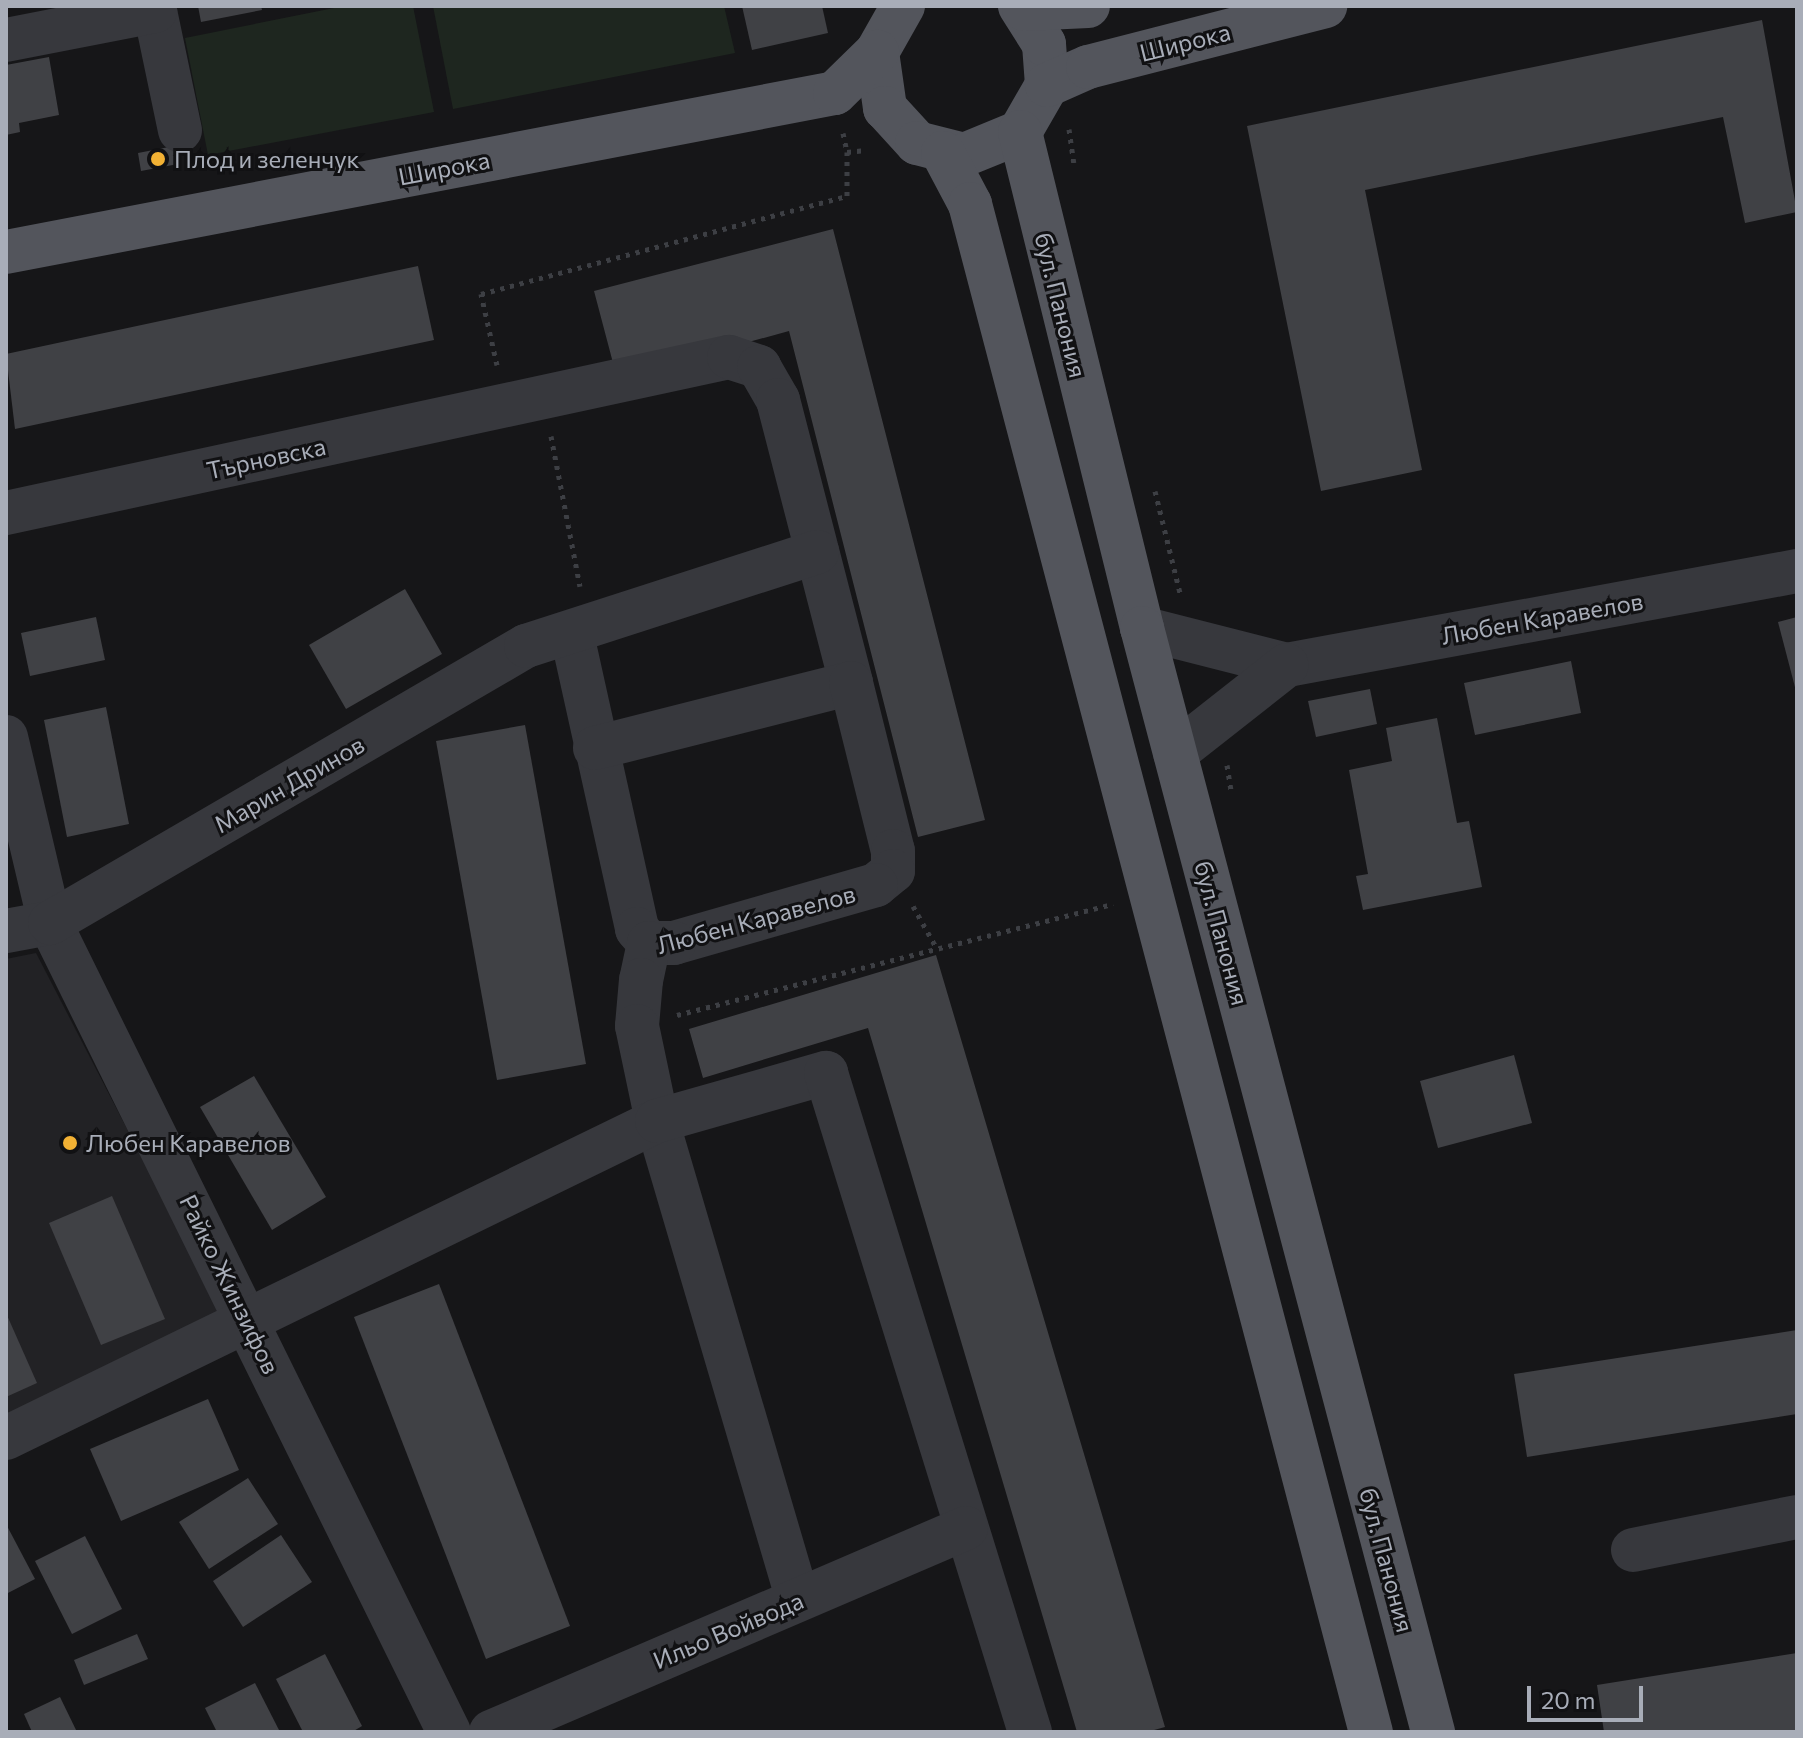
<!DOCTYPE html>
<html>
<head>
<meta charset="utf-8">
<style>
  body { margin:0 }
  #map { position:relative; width:1803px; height:1738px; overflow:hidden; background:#161618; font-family:Commissioner,sans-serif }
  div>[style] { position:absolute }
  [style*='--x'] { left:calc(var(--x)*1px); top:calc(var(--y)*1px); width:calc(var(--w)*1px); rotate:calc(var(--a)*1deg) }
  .built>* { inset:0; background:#222225 }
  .green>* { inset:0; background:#1e261f }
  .building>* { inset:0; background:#404145 }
  .path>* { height:5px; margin-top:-2.5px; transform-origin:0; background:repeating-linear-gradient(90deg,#3d3f44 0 4px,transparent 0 10px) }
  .minor>* { height:44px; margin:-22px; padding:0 22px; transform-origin:22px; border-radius:22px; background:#37383d }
  .major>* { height:44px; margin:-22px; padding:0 22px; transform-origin:22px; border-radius:22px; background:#53555c }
  .dots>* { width:22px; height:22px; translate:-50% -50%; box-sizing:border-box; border:4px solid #111113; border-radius:50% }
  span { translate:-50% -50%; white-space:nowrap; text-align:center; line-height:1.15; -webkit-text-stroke:6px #111113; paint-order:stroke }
  .street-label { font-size:24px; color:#a8adb8 }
  .poi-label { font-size:24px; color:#a8adb8 }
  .left { translate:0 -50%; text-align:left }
  .frame { position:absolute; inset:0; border:8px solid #a8adb8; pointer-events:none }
  .scale { position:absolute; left:1527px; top:1686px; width:116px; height:36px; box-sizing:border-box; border:4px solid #a8adb8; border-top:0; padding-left:10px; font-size:24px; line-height:28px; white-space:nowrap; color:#a8adb8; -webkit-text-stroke:6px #111113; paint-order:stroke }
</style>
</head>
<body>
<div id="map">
  <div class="built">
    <div style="clip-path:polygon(36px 953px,230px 1328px,6px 1429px,6px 959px)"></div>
  </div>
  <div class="green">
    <div style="clip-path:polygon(344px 6px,413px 6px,434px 112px,208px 155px,185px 38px)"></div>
    <div style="clip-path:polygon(433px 6px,724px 6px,735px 53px,453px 109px)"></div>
  </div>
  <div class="building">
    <div style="clip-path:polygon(198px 6px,261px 6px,262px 10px,201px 22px)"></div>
    <div style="clip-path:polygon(742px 6px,822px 6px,828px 33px,752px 50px)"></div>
    <div style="clip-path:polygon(1762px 20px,1797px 212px,1745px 223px,1723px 117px,1365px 190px,1422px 470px,1321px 491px,1247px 126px)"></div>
    <div style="clip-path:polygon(49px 57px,59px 115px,19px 123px,20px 132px,6px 135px,6px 65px)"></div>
    <div style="clip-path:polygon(174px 146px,178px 164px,141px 171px,138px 153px)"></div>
    <div style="clip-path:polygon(833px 229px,985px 820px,918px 837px,789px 331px,617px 378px,594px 291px)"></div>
    <div style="clip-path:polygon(418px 266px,434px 340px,15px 429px,6px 354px)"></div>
    <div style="clip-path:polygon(405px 589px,442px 654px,346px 709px,309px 645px)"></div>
    <div style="clip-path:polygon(96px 617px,105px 660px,30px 676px,21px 633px)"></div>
    <div style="clip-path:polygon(1797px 617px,1797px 691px,1796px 691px,1778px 622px)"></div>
    <div style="clip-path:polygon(1571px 661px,1581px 713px,1475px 735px,1464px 683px)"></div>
    <div style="clip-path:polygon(1370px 689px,1377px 724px,1316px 737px,1308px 701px)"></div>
    <div style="clip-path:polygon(106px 707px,129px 824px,67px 837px,44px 720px)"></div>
    <div style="clip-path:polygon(1437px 718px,1457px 823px,1469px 821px,1482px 887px,1363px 910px,1356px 876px,1368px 874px,1349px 770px,1392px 761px,1386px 728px)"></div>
    <div style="clip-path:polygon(525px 725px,586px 1064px,497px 1080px,436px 741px)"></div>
    <div style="clip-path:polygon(936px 955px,1165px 1727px,1147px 1732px,1077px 1732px,868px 1028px,703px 1078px,689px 1029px)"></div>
    <div style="clip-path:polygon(1514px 1055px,1532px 1123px,1438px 1148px,1420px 1081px)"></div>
    <div style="clip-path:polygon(254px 1076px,326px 1197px,272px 1230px,200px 1107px)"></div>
    <div style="clip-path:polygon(112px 1196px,165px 1319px,101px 1345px,49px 1223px)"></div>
    <div style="clip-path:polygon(439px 1284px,570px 1626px,486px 1659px,354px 1317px)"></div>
    <div style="clip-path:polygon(6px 1313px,37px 1383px,6px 1397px)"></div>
    <div style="clip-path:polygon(1797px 1330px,1797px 1414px,1527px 1457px,1514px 1374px)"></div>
    <div style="clip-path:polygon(208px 1399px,239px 1470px,121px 1521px,90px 1449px)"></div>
    <div style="clip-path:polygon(248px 1478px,278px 1524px,209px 1569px,179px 1522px)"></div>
    <div style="clip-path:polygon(6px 1524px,35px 1579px,6px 1594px)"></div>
    <div style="clip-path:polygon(281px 1535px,312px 1582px,243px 1627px,213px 1581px)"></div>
    <div style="clip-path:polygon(85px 1536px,122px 1609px,72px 1634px,35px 1561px)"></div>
    <div style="clip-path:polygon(137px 1634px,148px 1659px,84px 1685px,74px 1660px)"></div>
    <div style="clip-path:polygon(1797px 1653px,1797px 1732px,1604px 1732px,1597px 1685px)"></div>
    <div style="clip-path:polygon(325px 1654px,362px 1726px,352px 1732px,303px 1732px,276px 1679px)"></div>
    <div style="clip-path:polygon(255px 1683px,280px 1732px,217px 1732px,205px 1708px)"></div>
    <div style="clip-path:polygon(60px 1697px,77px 1732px,32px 1732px,24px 1714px)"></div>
  </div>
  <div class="path">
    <div style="--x:1069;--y:129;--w:34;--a:82"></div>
    <div style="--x:843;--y:133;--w:19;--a:78"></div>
    <div style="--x:847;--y:152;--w:19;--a:-6"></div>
    <div style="--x:497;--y:365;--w:73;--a:-102.7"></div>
    <div style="--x:481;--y:294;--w:379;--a:-15"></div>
    <div style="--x:847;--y:196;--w:44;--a:-90"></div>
    <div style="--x:551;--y:436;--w:153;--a:79.1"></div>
    <div style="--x:1155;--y:491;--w:109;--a:76.2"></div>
    <div style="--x:1227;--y:765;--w:26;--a:81"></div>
    <div style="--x:913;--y:906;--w:47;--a:60.7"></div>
    <div style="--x:677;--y:1015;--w:450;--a:-14.3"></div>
  </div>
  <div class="minor">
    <div style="--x:154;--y:6;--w:127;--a:78.2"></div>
    <div style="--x:6;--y:40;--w:152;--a:-11"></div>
    <div style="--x:6;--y:513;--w:740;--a:-12.18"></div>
    <div style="--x:729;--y:357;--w:32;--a:18"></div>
    <div style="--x:759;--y:367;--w:38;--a:60"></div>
    <div style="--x:778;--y:400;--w:292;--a:75.5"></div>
    <div style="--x:1142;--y:628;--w:150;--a:14.3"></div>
    <div style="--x:1287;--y:665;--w:519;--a:-10.44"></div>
    <div style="--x:572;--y:635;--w:301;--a:77.5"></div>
    <div style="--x:637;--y:929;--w:18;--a:49"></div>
    <div style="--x:6;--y:737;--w:191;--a:76.7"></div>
    <div style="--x:50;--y:923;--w:902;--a:63.75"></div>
    <div style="--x:595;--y:748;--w:264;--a:-14.2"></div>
    <div style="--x:851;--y:683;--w:173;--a:76"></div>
    <div style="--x:893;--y:851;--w:20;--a:90"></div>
    <div style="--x:893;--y:871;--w:22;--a:141"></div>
    <div style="--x:876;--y:885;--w:210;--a:164"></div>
    <div style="--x:674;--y:943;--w:25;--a:180"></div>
    <div style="--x:649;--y:943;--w:38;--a:102"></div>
    <div style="--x:641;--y:980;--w:46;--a:95"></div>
    <div style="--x:637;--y:1026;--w:97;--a:78.1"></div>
    <div style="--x:657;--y:1121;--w:498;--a:73.6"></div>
    <div style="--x:1175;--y:753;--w:142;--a:-38.2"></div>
    <div style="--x:6;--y:931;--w:45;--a:-10.3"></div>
    <div style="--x:50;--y:923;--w:551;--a:-30.2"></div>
    <div style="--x:526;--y:646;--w:306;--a:-17.9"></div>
    <div style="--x:6;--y:1438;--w:724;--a:-25.96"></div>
    <div style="--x:657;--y:1121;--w:176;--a:-15.9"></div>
    <div style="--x:826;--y:1073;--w:690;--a:72.8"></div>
    <div style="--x:1633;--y:1550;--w:167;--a:-11.4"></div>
    <div style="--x:491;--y:1732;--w:517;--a:-23.24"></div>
  </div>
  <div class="major">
    <div style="--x:903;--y:6;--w:53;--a:119.5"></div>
    <div style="--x:877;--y:52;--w:57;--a:81.9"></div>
    <div style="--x:885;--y:108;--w:47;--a:47.6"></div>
    <div style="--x:917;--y:143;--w:49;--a:14.3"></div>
    <div style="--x:964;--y:155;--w:61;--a:-22.3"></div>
    <div style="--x:1020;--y:132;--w:54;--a:-60.1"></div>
    <div style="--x:1047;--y:85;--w:41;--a:-94.2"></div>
    <div style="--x:1044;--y:44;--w:45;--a:-122.3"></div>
    <div style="--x:1024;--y:9;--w:64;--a:-2.7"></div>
    <div style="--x:1047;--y:85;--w:45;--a:-23.7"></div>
    <div style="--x:1088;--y:67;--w:245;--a:-14.4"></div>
    <div style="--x:1020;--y:132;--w:511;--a:76.18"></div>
    <div style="--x:1142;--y:628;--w:1142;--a:75.23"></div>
    <div style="--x:943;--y:153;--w:58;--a:62.1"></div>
    <div style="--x:970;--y:204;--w:1580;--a:75.3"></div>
    <div style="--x:6;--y:252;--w:844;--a:-10.86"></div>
    <div style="--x:835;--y:93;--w:59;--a:-44.3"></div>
  </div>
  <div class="dots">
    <div style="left:158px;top:159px;background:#f2b134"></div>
    <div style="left:70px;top:1143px;background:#f2b134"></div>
  </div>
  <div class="street-label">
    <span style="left:1185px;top:42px;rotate:-14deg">Широка</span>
    <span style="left:444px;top:168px;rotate:-11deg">Широка</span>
    <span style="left:1061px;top:305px;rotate:76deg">бул. Панония</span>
    <span style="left:266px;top:458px;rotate:-12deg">Търновска</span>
    <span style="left:1542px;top:618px;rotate:-10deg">Любен Каравелов</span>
    <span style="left:289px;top:784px;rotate:-30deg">Марин Дринов</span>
    <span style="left:756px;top:919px;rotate:-15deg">Любен Каравелов</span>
    <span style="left:1222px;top:933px;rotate:75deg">бул. Панония</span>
    <span style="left:230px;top:1284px;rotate:64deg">Райко Жинзифов</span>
    <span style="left:1387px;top:1560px;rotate:75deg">бул. Панония</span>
    <span style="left:728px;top:1630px;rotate:-23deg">Ильо Войвода</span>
  </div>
  <div class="poi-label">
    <span class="left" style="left:174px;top:159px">Плод и зеленчук</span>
    <span class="left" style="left:86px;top:1143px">Любен Каравелов</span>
  </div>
  <div class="frame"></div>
  <div class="scale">20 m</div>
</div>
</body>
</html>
